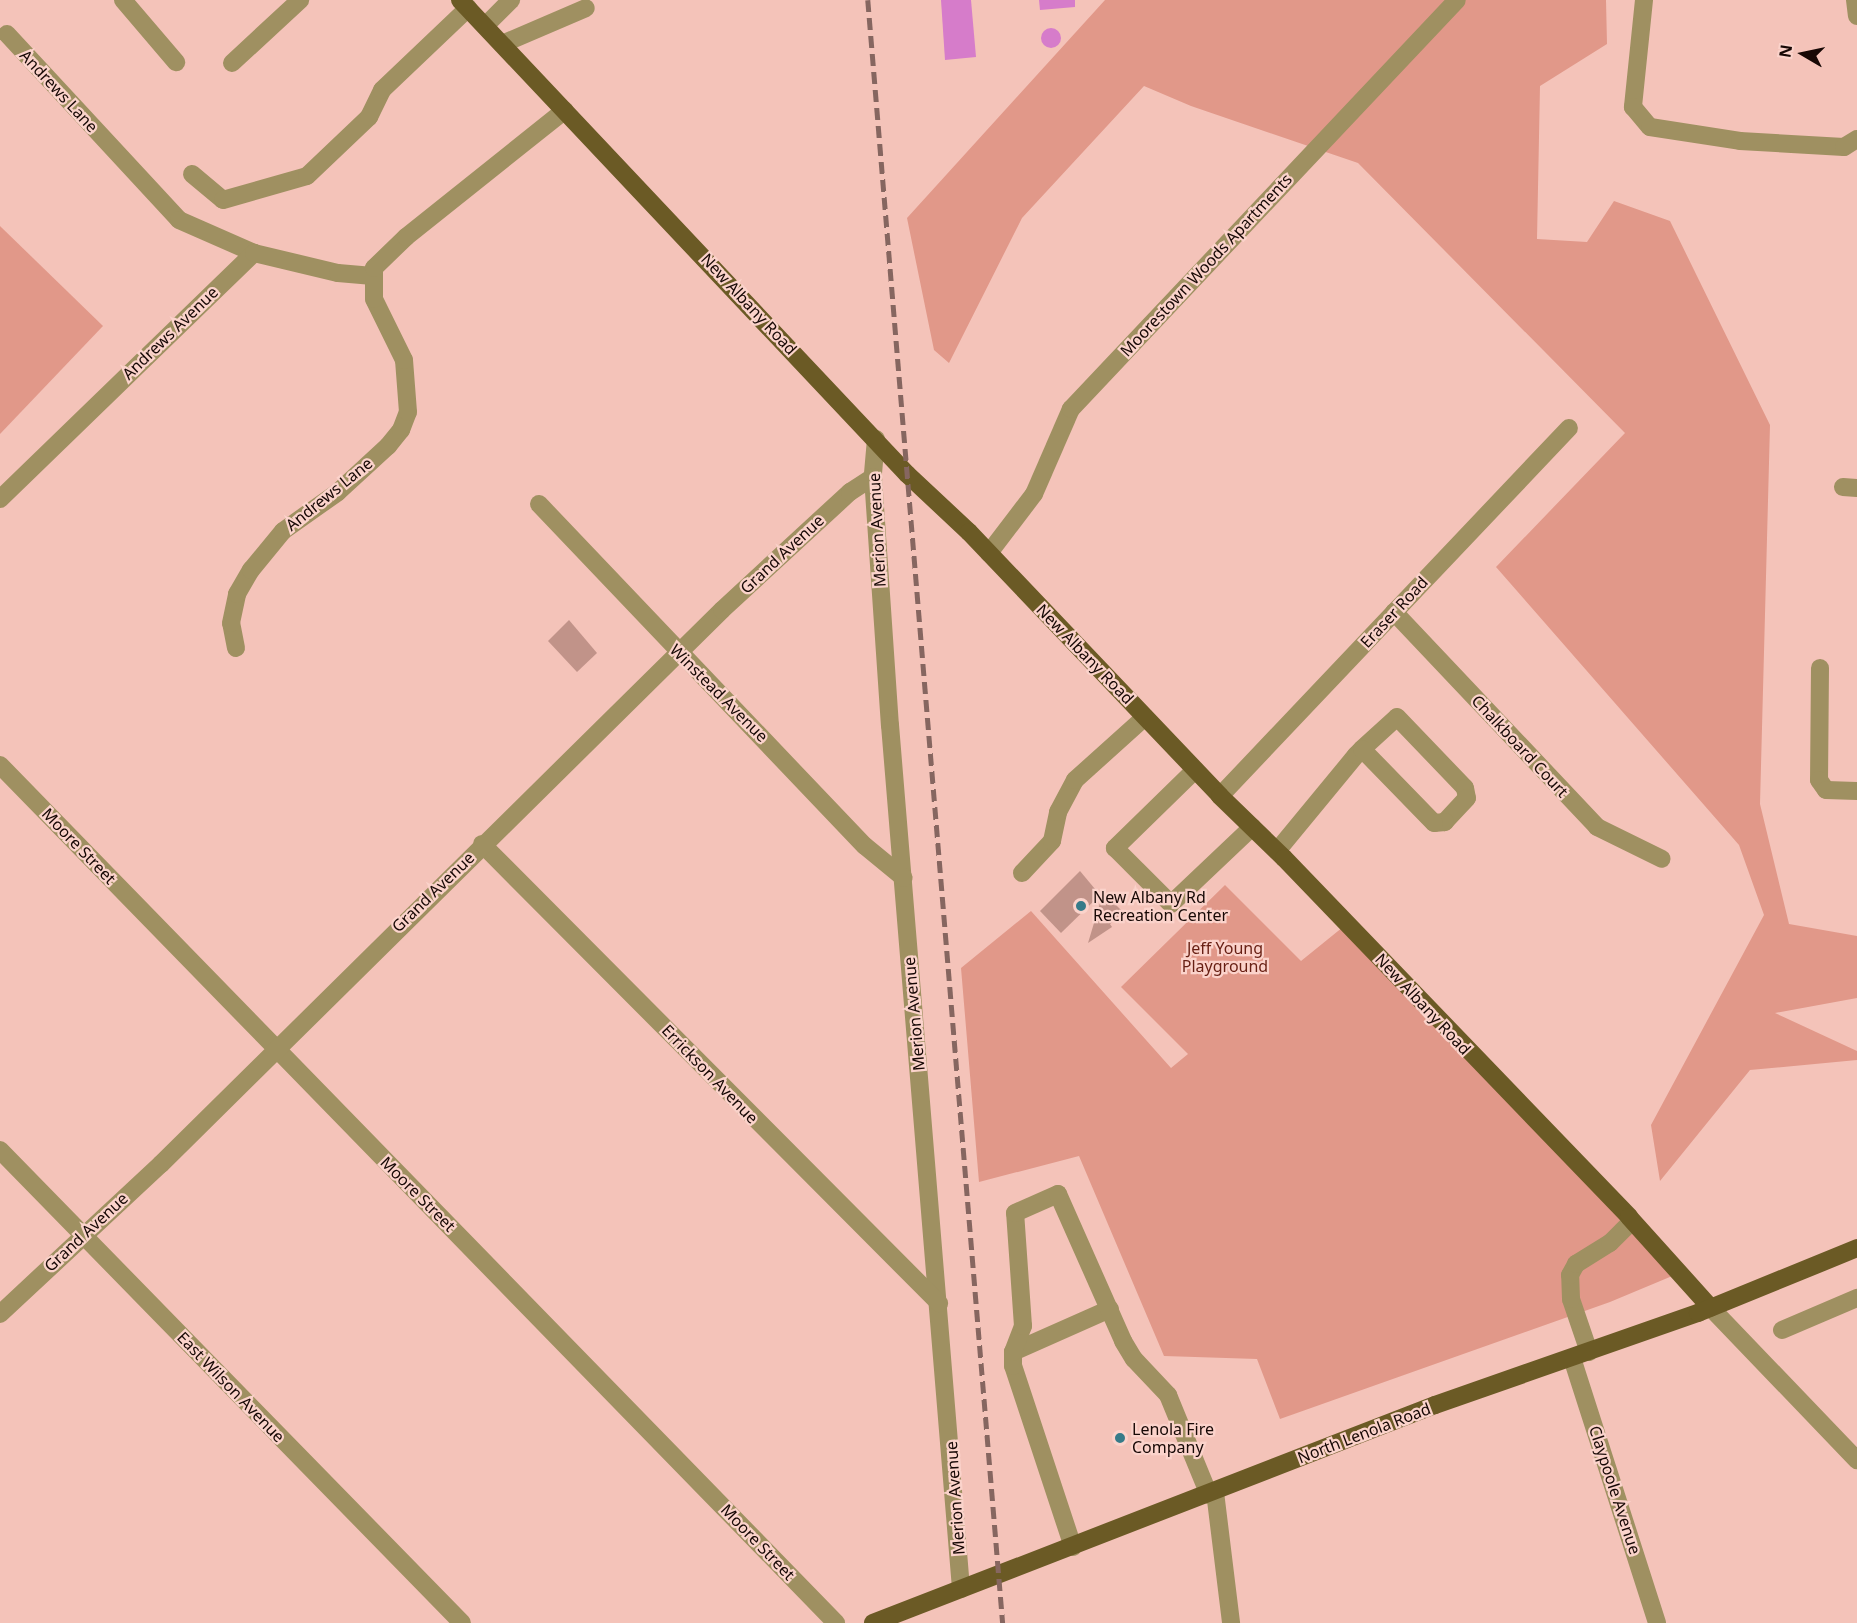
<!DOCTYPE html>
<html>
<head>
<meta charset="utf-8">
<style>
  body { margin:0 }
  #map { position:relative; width:1857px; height:1623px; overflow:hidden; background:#f4c3b9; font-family:"Noto Sans",sans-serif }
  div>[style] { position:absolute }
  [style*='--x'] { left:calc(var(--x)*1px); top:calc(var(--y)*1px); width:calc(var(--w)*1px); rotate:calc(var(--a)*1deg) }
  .green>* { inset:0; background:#e19889 }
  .water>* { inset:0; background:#d67cca }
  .round { border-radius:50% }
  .building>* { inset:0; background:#c19389 }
  .minor>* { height:18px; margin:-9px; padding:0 9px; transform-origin:9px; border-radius:9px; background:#9f9061 }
  .major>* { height:18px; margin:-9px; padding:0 9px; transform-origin:9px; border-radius:9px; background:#6b5a25 }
  .rail>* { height:4.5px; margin-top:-2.25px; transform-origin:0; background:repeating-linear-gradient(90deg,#866660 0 12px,transparent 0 18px) }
  .dots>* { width:16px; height:16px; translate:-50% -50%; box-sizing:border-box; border:3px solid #fbd3cb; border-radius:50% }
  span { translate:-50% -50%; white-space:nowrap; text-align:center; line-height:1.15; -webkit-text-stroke:4.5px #fbd3cb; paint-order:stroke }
  .street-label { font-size:16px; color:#170805 }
  .poi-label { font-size:16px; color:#170805 }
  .left { translate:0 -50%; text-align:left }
  .park-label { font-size:16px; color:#671f13 }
  .north { position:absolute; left:1773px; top:24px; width:60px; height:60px; -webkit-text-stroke:4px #fbd3cb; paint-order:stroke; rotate:279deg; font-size:16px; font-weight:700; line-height:24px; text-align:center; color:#170805 }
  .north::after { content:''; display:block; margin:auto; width:21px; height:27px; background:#170805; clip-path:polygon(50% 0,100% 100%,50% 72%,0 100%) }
</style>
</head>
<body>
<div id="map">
  <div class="green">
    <div style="clip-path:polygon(1105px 0,1606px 0,1607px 44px,1540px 86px,1537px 239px,1587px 242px,1614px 201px,1670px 221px,1770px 425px,1760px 804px,1789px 924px,1857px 936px,1857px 998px,1775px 1013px,1857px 1051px,1857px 1060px,1750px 1070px,1660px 1181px,1651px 1125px,1764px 915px,1739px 845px,1496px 567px,1625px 433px,1358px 163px,1191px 106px,1144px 86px,1022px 218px,949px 363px,934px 350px,907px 218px)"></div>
    <div style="clip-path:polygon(0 226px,103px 326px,0 434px)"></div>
    <div style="clip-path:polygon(1225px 885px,1301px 961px,1343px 927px,1677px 1274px,1610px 1302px,1280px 1419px,1257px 1359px,1164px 1356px,1079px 1156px,979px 1182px,961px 968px,1031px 911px,1171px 1068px,1188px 1054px,1121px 987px)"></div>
  </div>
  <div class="water">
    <div style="clip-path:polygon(941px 0,971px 0,976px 57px,945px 60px)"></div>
    <div style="clip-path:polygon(1039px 0,1075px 0,1075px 7px,1040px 10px)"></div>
    <div class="round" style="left:1041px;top:28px;width:20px;height:20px"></div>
  </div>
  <div class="building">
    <div style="clip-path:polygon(569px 620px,597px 653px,577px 672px,548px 641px)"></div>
    <div style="clip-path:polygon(1080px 871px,1100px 895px,1061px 933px,1040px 911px)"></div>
    <div style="clip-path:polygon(1107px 896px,1123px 912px,1110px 924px,1112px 927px,1088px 943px,1100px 903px)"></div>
  </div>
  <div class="minor">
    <div style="--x:123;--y:0;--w:82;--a:49.5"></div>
    <div style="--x:1644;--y:0;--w:108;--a:95.9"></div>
    <div style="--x:1633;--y:107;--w:26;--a:50"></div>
    <div style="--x:1650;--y:127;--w:91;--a:8.8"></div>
    <div style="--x:1740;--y:141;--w:104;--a:3.3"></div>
    <div style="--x:1844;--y:147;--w:15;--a:-32"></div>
    <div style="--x:1855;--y:0;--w:16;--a:83"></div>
    <div style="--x:485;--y:26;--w:37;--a:-45"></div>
    <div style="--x:7;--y:34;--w:253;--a:47.2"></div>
    <div style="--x:179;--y:220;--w:82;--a:23.7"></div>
    <div style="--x:502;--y:44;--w:91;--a:-23.2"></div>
    <div style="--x:232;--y:63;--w:93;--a:-42.8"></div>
    <div style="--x:192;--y:174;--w:40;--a:40"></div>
    <div style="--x:223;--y:200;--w:87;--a:-15.9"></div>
    <div style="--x:307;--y:176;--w:86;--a:-43.6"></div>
    <div style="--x:369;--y:117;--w:30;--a:-64"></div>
    <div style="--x:382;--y:90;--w:119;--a:-43.6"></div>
    <div style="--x:876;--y:439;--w:38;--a:95"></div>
    <div style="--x:873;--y:477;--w:249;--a:86.1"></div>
    <div style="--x:890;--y:725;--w:867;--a:85.3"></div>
    <div style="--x:1843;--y:487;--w:14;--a:4"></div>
    <div style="--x:0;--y:499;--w:354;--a:-44.1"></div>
    <div style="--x:254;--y:253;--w:86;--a:13.4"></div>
    <div style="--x:338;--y:273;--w:35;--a:5"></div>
    <div style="--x:539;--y:504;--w:472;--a:46.4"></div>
    <div style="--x:865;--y:846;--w:50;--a:39.4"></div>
    <div style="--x:989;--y:553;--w:74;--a:-52.7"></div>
    <div style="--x:1034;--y:494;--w:93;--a:-66.5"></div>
    <div style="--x:1071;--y:409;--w:562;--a:-46.66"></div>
    <div style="--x:1394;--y:612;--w:296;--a:46.6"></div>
    <div style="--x:1597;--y:827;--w:72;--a:26.2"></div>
    <div style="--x:236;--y:648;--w:25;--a:-101"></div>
    <div style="--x:231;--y:623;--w:30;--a:-78"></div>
    <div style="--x:237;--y:594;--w:28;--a:-60"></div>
    <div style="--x:251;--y:570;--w:50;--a:-50.6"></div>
    <div style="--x:283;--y:531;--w:67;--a:-35.3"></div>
    <div style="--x:338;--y:492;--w:68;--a:-42.6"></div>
    <div style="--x:388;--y:446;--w:21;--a:-51"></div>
    <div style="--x:401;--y:430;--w:19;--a:-69"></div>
    <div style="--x:408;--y:412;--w:52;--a:-94.4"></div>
    <div style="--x:404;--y:360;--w:68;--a:-116.2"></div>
    <div style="--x:374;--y:299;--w:31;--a:-90"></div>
    <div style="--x:374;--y:268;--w:45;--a:-44.1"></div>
    <div style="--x:406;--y:237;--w:203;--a:-38.6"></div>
    <div style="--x:1820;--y:668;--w:112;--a:90.5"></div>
    <div style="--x:1819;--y:780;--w:12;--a:55"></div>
    <div style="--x:1826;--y:790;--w:31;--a:2"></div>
    <div style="--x:0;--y:765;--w:1198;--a:45.74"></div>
    <div style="--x:1195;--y:770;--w:112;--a:135.7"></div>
    <div style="--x:1115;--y:848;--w:79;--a:45"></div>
    <div style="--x:1171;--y:904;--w:112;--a:-43.5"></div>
    <div style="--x:1220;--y:796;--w:507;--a:-46.52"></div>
    <div style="--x:482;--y:844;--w:648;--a:45.13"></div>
    <div style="--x:1277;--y:851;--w:124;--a:-50.5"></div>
    <div style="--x:1356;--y:755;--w:8;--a:-45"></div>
    <div style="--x:1362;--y:749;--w:47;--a:-42.4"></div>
    <div style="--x:1397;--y:717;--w:98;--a:46.2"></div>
    <div style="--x:1465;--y:788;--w:10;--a:79"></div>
    <div style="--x:1467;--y:798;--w:33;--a:133"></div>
    <div style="--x:1445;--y:822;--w:11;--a:175"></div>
    <div style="--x:1434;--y:823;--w:103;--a:-134.2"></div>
    <div style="--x:1022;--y:873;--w:44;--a:-46.8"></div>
    <div style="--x:1052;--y:841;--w:30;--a:-78"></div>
    <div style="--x:1058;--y:812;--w:36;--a:-62"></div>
    <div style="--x:1075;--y:780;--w:94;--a:-42"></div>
    <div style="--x:0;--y:1150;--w:661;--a:45.67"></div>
    <div style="--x:1711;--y:1308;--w:211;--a:46.2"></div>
    <div style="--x:0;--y:1314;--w:220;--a:-43"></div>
    <div style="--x:161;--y:1164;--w:788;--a:-44.64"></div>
    <div style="--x:722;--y:610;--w:174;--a:-42.7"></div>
    <div style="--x:850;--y:492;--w:27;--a:-33"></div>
    <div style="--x:1782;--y:1330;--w:82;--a:-23.1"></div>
    <div style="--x:1013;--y:1352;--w:106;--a:-23.9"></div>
    <div style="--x:1589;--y:1352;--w:56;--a:-108.8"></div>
    <div style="--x:1571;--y:1299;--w:24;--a:-92"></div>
    <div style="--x:1570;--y:1275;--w:13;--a:-61"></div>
    <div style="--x:1576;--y:1264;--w:40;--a:-32"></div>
    <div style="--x:1610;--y:1243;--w:31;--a:-45"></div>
    <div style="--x:1572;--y:1358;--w:278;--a:72.2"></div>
    <div style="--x:1215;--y:1492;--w:132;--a:83"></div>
    <div style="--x:1073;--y:1547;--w:191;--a:-108.3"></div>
    <div style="--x:1013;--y:1366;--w:14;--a:-90"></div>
    <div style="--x:1013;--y:1352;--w:28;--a:-69"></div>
    <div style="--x:1023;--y:1326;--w:113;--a:-94"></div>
    <div style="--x:1015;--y:1213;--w:47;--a:-23.8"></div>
    <div style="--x:1058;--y:1194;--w:161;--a:66.1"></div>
    <div style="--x:1123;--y:1341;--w:21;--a:59"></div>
    <div style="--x:1134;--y:1359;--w:50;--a:46.6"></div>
    <div style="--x:1168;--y:1395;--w:108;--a:67.7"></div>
  </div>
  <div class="major">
    <div style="--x:460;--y:0;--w:652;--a:46.68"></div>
    <div style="--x:907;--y:474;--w:85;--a:43.1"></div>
    <div style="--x:969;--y:532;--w:364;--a:46.4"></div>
    <div style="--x:1220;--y:796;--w:89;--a:44.1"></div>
    <div style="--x:1284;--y:858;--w:498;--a:46.1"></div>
    <div style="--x:1629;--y:1217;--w:122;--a:48"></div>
    <div style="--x:873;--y:1623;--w:603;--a:-21.2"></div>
    <div style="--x:1435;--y:1405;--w:279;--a:-19.3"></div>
    <div style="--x:1698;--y:1313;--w:172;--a:-22.2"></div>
  </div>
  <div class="rail">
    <div style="--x:868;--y:0;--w:1629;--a:85.25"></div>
  </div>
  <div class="dots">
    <div style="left:1081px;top:906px;background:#367b89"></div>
    <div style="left:1120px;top:1438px;background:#367b89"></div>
  </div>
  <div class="street-label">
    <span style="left:59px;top:91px;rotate:47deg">Andrews Lane</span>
    <span style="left:1206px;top:265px;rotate:-47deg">Moorestown Woods Apartments</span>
    <span style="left:749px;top:304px;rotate:47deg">New Albany Road</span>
    <span style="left:170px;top:333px;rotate:-44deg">Andrews Avenue</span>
    <span style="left:329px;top:494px;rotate:-39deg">Andrews Lane</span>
    <span style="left:877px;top:530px;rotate:-93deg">Merion Avenue</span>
    <span style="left:782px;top:554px;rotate:-43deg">Grand Avenue</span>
    <span style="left:1394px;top:612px;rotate:-47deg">Eraser Road</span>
    <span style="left:1085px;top:654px;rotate:46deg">New Albany Road</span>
    <span style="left:719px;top:693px;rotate:45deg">Winstead Avenue</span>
    <span style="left:1520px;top:746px;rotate:47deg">Chalkboard Court</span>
    <span style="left:79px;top:846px;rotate:46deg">Moore Street</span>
    <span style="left:433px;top:892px;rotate:-44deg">Grand Avenue</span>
    <span style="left:1423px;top:1004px;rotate:47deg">New Albany Road</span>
    <span style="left:914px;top:1014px;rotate:-95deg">Merion Avenue</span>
    <span style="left:710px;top:1074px;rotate:46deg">Errickson Avenue</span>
    <span style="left:418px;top:1194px;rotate:45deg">Moore Street</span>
    <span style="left:86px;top:1232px;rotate:-43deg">Grand Avenue</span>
    <span style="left:231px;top:1387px;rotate:46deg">East Wilson Avenue</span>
    <span style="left:1364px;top:1433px;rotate:-21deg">North Lenola Road</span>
    <span style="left:1615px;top:1490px;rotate:72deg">Claypoole Avenue</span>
    <span style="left:955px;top:1498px;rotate:-94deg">Merion Avenue</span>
    <span style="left:758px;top:1542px;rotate:46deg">Moore Street</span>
  </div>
  <div class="poi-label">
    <span class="left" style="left:1093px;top:906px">New Albany Rd<br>Recreation Center</span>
    <span class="left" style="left:1132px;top:1438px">Lenola Fire<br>Company</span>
  </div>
  <div class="park-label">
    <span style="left:1225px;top:957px">Jeff Young<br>Playground</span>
  </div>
  <div class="north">N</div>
</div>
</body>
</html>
